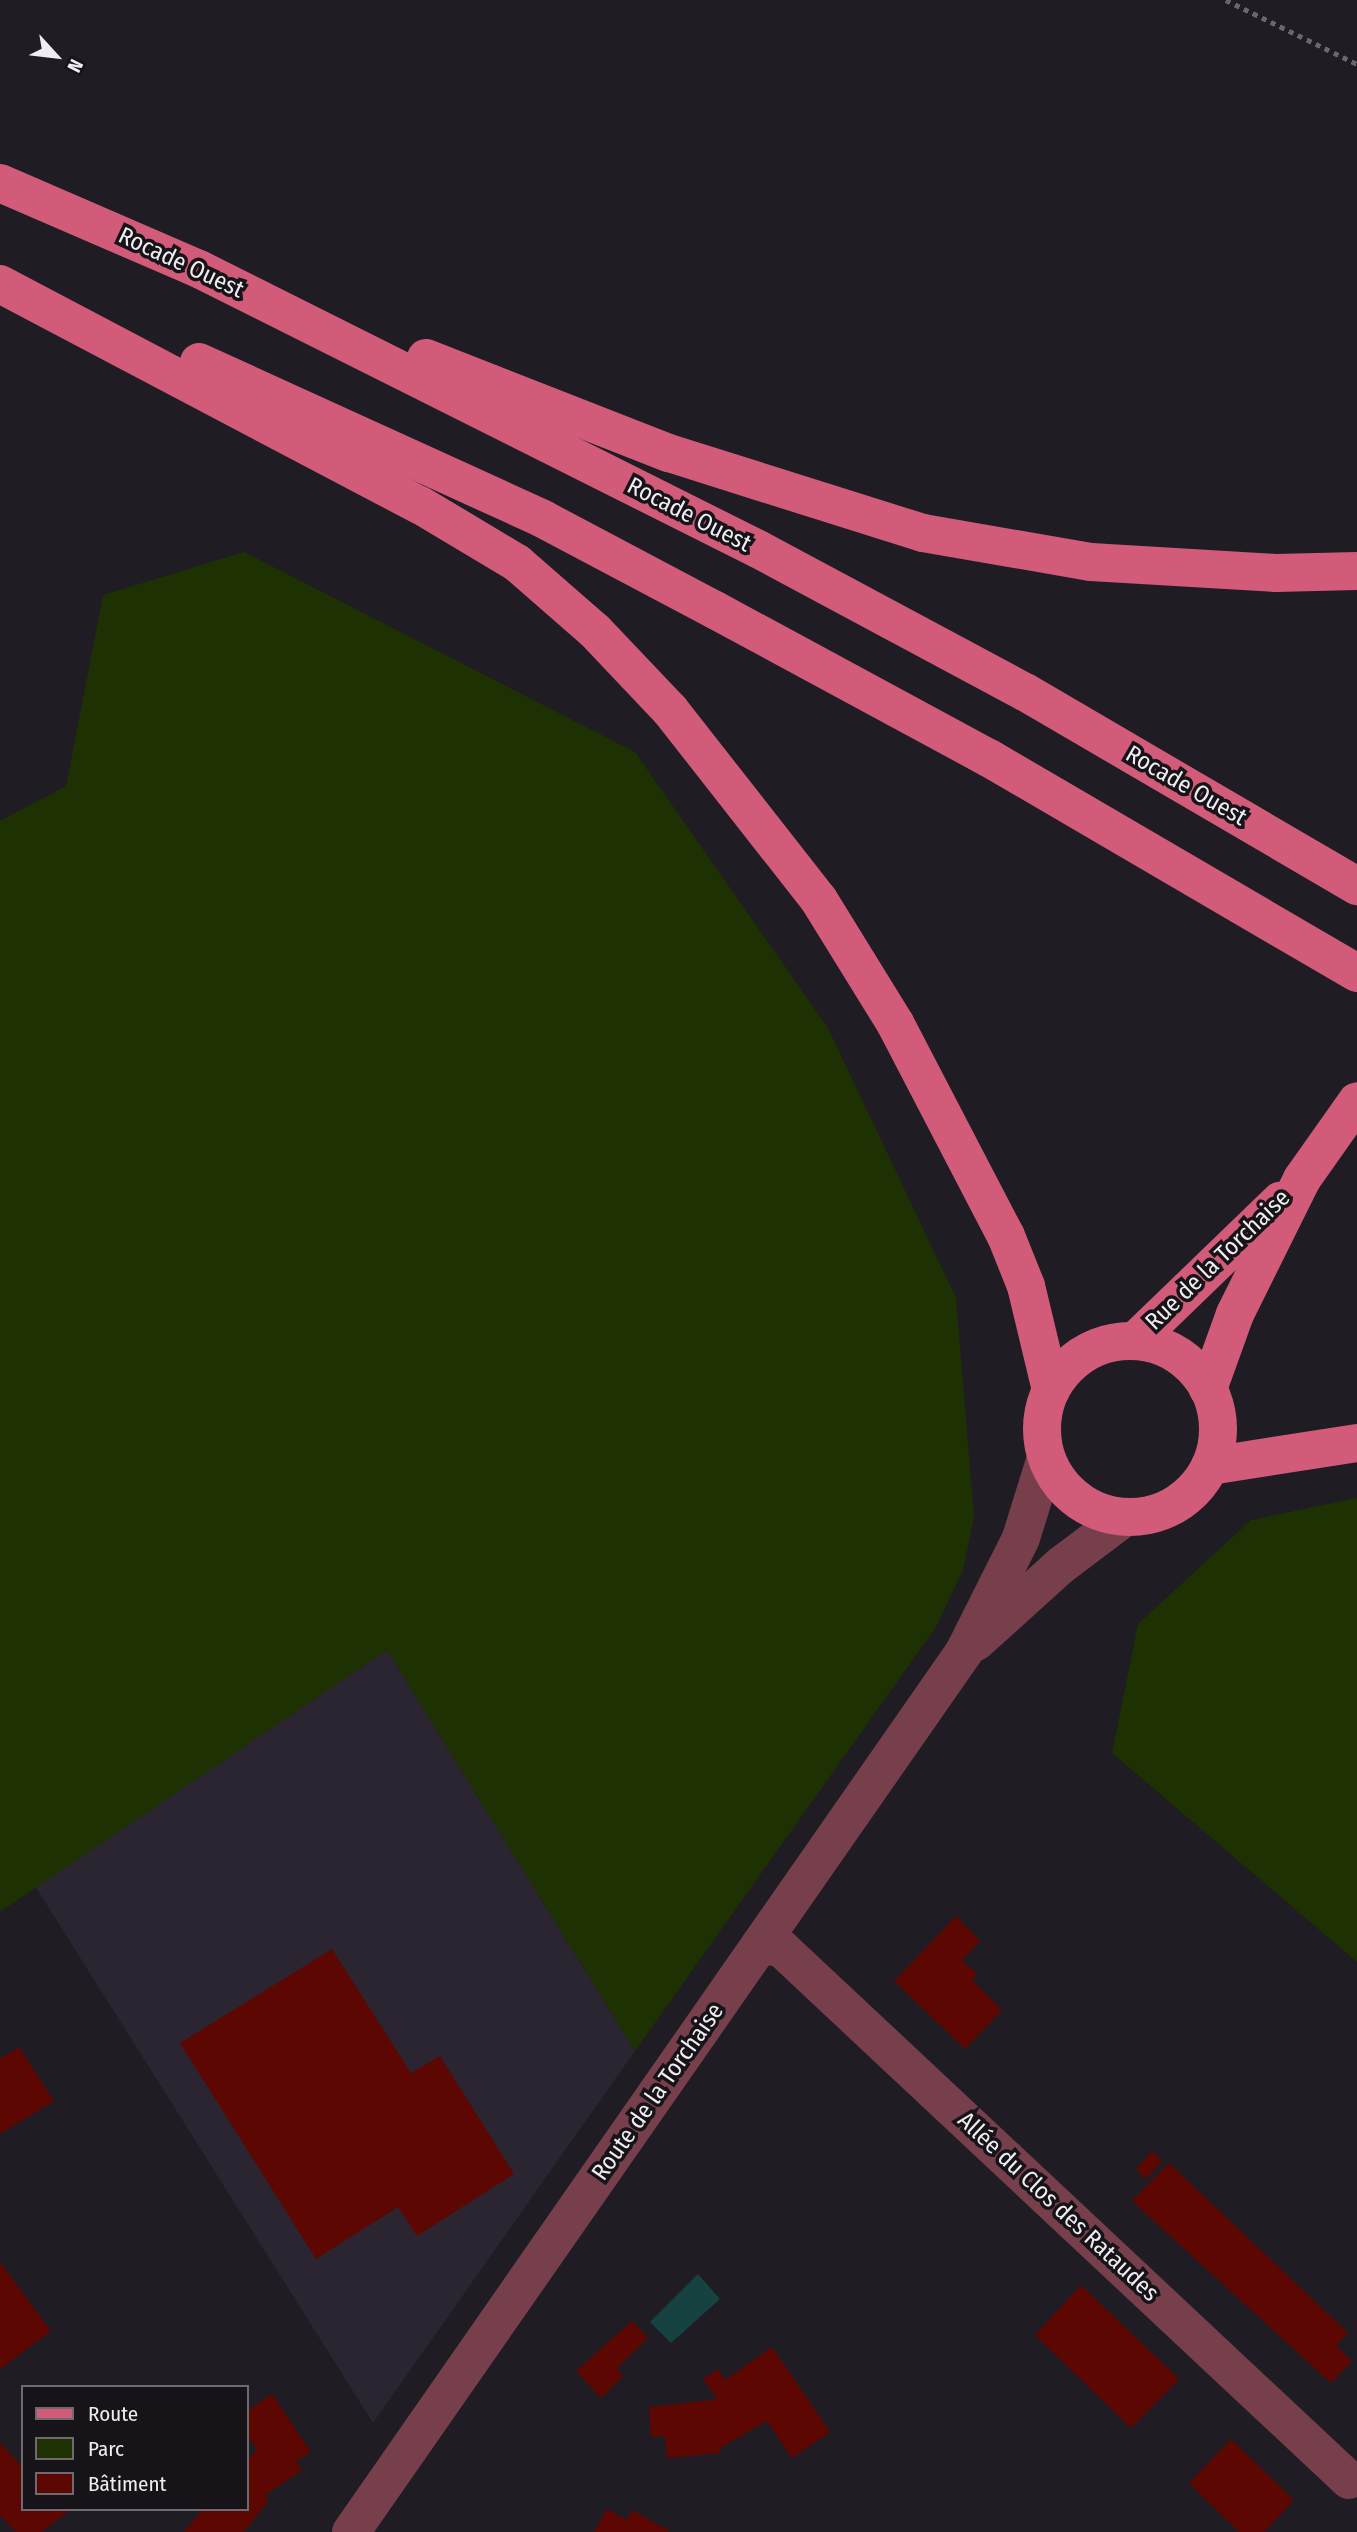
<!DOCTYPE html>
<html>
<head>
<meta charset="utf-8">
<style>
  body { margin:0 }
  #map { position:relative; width:1357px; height:2532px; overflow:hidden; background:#1f1c23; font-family:"Fira Sans Condensed",sans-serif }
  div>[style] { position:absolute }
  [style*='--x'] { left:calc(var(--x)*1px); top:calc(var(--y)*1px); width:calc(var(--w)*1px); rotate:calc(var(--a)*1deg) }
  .built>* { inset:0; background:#2a2531 }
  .green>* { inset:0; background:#1d3102 }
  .water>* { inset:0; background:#174242 }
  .building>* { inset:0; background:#5d0702 }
  .path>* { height:4.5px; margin-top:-2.25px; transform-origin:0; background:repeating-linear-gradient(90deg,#69666c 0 5px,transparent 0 10px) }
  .minor>* { height:38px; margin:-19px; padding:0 19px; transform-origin:19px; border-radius:19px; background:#773f4c }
  .major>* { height:38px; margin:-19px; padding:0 19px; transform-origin:19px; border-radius:19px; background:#d15b79 }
  .major>.ring { margin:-19px; padding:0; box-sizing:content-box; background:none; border:38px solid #d15b79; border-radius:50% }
  span { translate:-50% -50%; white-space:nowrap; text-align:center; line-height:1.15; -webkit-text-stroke:7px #161319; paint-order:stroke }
  .street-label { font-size:24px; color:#efedf2 }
  .legend { position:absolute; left:21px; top:2385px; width:228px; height:126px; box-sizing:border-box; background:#161319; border:2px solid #6d6a70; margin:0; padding:9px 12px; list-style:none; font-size:21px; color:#efedf2 }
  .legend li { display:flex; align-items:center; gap:14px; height:35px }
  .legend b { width:35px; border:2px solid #6d6a70 }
  .north { position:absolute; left:21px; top:21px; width:70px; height:70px; -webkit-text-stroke:5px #161319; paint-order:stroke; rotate:117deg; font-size:19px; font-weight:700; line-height:28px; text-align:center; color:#efedf2 }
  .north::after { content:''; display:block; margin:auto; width:24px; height:32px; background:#efedf2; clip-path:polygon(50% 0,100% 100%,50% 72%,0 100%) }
</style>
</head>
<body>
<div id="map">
  <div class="built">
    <div style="clip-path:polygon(387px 1650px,635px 2051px,373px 2423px,35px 1886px)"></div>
  </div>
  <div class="green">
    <div style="clip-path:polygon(244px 552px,635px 752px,828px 1028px,956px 1298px,974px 1517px,963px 1570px,936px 1627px,635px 2051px,387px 1650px,0 1912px,0 821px,66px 786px,103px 595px)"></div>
    <div style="clip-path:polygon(1357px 1498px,1357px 1962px,1112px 1753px,1138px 1624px,1251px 1520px)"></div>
  </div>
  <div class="water">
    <div style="clip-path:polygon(698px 2274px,720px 2299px,671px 2343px,650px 2322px)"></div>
  </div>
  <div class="building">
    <div style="clip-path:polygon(956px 1916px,980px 1941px,962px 1960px,977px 1974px,972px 1980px,1002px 2010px,965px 2049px,894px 1981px)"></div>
    <div style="clip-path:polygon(332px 1949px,411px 2073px,440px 2056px,514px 2174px,417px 2236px,398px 2207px,316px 2259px,180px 2043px)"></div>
    <div style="clip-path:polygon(19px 2047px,54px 2101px,0 2134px,0 2059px)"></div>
    <div style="clip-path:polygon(1152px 2151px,1162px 2161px,1146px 2179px,1136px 2169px)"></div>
    <div style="clip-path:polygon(1169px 2163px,1348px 2333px,1336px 2345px,1352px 2361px,1331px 2383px,1132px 2201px)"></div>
    <div style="clip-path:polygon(0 2262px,51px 2331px,0 2369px)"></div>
    <div style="clip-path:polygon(1081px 2285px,1179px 2379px,1131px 2428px,1035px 2335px)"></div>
    <div style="clip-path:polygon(632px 2321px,648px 2338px,617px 2368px,623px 2376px,601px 2398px,576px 2371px)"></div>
    <div style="clip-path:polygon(772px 2347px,830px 2432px,792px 2458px,767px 2421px,720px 2448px,721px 2453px,667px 2458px,665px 2436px,651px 2437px,649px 2407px,713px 2400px,717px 2398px,703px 2379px,718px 2369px,725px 2380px)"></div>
    <div style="clip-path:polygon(272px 2394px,311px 2452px,296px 2461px,302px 2470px,264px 2496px,269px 2500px,244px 2532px,184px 2532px,203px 2509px,247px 2509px,247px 2461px,257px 2449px,247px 2435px,247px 2411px)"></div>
    <div style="clip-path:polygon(1231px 2439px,1294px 2500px,1264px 2532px,1239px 2532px,1189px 2483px)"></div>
    <div style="clip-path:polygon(0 2443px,23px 2467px,23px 2509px,72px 2509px,41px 2532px,16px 2532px,0 2515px)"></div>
    <div style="clip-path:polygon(607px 2509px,627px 2520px,632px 2510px,671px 2532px,594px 2532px)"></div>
  </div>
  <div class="path">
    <div style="--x:1226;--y:0;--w:146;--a:26"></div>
  </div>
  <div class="minor">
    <div style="--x:976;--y:1642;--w:113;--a:-42.1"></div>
    <div style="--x:1060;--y:1566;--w:81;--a:-37"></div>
    <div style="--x:760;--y:1945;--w:21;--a:8"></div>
    <div style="--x:781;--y:1948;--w:778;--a:43.13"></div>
    <div style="--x:351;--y:2532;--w:1072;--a:-55.14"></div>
    <div style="--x:964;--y:1652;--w:127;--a:-63.4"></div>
    <div style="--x:1021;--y:1538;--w:85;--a:-72.8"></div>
  </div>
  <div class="major">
    <div style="--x:0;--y:183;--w:217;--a:23.4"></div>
    <div style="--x:199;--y:269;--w:625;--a:26.61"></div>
    <div style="--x:758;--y:549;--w:303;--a:28.2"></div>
    <div style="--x:1025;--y:692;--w:385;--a:30.3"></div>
    <div style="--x:0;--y:284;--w:475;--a:27.8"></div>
    <div style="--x:420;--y:505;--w:113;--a:30.9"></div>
    <div style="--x:517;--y:563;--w:103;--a:41.1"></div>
    <div style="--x:595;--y:631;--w:109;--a:46.5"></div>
    <div style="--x:670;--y:710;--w:241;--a:51.9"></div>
    <div style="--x:819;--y:900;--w:145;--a:58.3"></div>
    <div style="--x:895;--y:1023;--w:240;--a:62.5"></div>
    <div style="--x:1006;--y:1236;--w:54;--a:68.2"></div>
    <div style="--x:1026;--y:1286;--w:107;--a:76.5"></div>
    <div style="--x:426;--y:358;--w:261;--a:21.4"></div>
    <div style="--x:669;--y:453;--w:266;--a:17.5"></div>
    <div style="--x:923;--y:533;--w:170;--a:9.8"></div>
    <div style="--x:1091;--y:562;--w:185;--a:3.4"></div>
    <div style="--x:1276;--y:573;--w:81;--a:-1.4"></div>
    <div style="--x:199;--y:362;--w:378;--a:24.5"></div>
    <div style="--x:543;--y:519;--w:195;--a:27.9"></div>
    <div style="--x:715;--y:610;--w:311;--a:28.4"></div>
    <div style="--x:989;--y:758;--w:426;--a:30.3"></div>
    <div style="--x:1135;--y:1341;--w:202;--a:-44"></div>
    <div class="ring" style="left:1042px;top:1341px;width:138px;height:138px"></div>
    <div style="--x:1208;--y:1389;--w:80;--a:-70.2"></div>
    <div style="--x:1235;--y:1314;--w:151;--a:-63.6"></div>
    <div style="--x:1302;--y:1179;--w:95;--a:-54.8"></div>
    <div style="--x:1210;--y:1466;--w:149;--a:-8.9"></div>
  </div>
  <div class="street-label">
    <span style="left:181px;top:263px;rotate:25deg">Rocade Ouest</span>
    <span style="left:689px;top:515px;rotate:27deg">Rocade Ouest</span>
    <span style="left:1186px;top:786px;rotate:30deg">Rocade Ouest</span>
    <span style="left:1218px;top:1260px;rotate:-44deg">Rue de la Torchaise</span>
    <span style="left:658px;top:2092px;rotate:-55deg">Route de la Torchaise</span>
    <span style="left:1058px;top:2207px;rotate:43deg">Allée du Clos des Rataudes</span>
  </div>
  <ul class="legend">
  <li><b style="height:9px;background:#d15b79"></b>Route</li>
  <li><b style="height:19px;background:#1d3102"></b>Parc</li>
  <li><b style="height:19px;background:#5d0702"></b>Bâtiment</li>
  </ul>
  <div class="north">N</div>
</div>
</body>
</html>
